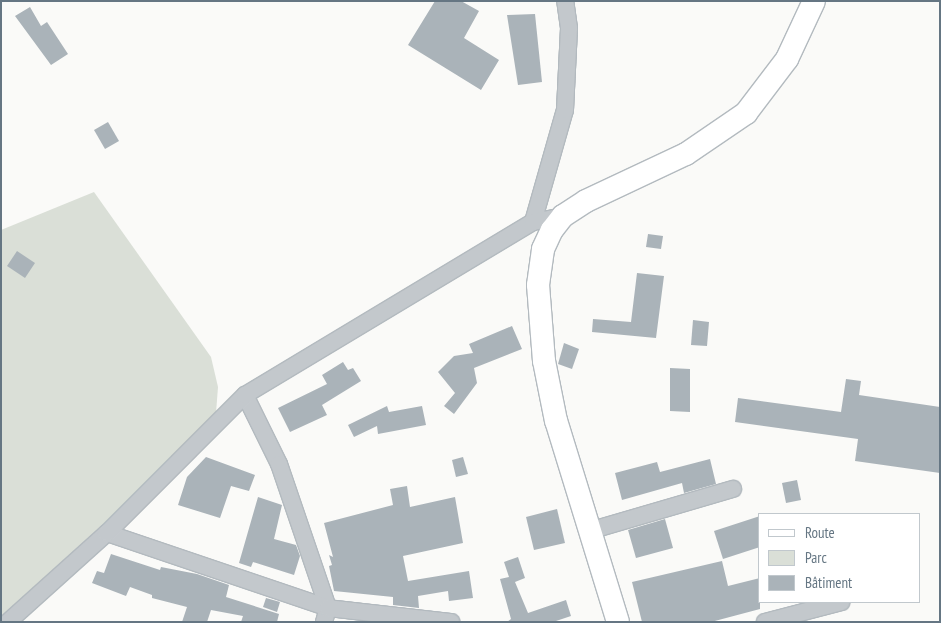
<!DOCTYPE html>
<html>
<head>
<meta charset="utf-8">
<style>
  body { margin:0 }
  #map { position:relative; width:941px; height:623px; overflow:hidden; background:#fafaf8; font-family:"PT Sans Narrow",sans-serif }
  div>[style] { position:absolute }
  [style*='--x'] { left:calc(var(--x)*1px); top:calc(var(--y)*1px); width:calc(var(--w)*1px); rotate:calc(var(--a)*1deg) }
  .green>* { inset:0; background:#dadfd7 }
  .building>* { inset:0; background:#aab3b9 }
  .roads { filter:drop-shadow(1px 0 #b3babf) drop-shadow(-1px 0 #b3babf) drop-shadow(0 1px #b3babf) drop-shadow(0 -1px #b3babf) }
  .street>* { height:16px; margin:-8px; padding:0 8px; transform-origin:8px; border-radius:8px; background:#c3c8cc }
  .secondary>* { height:22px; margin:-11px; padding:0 11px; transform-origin:11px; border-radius:11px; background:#fff }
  span { translate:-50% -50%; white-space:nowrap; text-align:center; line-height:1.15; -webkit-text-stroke:5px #fff; paint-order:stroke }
  .frame { position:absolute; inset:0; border:2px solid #657683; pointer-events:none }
  .legend { position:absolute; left:758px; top:513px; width:162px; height:90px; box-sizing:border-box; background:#fff; border:1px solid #c1c8cd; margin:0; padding:6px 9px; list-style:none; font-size:15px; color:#657683 }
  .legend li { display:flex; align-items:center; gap:10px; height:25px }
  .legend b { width:25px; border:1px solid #c1c8cd }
</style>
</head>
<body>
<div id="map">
  <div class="green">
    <div style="clip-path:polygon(94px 192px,211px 357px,218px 387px,216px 413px,203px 435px,1px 618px,1px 230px)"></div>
  </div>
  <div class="building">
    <div style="clip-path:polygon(435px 1px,461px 1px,479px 11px,464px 38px,499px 60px,481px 90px,408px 45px)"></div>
    <div style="clip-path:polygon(30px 7px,41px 26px,47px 22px,68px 54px,51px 65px,15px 16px)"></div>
    <div style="clip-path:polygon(535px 14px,542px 82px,518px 85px,507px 15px)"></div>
    <div style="clip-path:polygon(108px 122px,119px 141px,105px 149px,94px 130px)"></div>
    <div style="clip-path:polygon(648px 234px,663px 236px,661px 249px,646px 247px)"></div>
    <div style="clip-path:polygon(17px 251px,35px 263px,25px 278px,7px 266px)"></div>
    <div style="clip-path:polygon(637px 273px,664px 276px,656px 338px,592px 332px,593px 319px,631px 322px)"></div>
    <div style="clip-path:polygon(693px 320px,709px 322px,707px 346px,691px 345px)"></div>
    <div style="clip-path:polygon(512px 326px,522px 349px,474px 368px,477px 383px,454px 414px,444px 406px,455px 393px,438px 372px,454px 356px,473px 353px,469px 344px)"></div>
    <div style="clip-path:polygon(564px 343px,579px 349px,572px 369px,558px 364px)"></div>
    <div style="clip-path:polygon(343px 362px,348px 370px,353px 368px,361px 381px,322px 405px,327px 415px,290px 432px,278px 408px,327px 384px,322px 375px)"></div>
    <div style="clip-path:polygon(670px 368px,690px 369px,690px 412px,670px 411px)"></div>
    <div style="clip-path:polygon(846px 379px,861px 381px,859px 395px,940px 407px,940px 473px,855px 461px,858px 439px,735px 422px,738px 398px,841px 412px)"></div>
    <div style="clip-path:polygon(387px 406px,389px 412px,422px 406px,426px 425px,378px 434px,377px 426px,354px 437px,348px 425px)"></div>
    <div style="clip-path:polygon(206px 457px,255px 475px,249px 491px,231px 486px,220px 518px,178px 505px,187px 477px)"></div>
    <div style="clip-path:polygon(463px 457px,468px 474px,456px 477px,452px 460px)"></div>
    <div style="clip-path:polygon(710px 459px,716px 484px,684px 493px,682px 483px,622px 500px,615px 473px,657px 462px,660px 472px)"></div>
    <div style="clip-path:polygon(797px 480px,801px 500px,786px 503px,782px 483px)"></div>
    <div style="clip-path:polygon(407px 486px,410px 507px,455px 497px,463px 543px,403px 556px,408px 581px,469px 571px,473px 598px,449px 601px,448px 591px,418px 596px,419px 608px,393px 605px,393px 597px,334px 591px,329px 566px,332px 565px,329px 555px,333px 557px,324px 523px,393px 505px,390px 489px)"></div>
    <div style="clip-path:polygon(258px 497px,282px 505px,274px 539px,296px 545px,300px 556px,294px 575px,253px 562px,251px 567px,239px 563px)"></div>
    <div style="clip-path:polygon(557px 509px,565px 543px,534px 550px,526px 517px)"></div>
    <div style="clip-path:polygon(760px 516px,760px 547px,723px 559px,714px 531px)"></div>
    <div style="clip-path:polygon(665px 519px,673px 548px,636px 558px,628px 530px)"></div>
    <div style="clip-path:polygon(111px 554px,160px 570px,161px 567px,197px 574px,229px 585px,226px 597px,279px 614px,277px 622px,241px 622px,243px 616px,211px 610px,207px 622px,182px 622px,187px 607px,152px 598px,152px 595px,130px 587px,126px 596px,92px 583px,97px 571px,104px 573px)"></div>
    <div style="clip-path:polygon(518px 557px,525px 578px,515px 582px,528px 613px,566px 600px,571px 616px,553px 622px,507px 622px,511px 619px,500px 579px,509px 577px,504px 562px)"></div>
    <div style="clip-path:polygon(722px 561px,728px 586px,760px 578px,760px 609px,711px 622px,642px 622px,632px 582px)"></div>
    <div style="clip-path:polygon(266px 598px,280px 602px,277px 612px,263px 607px)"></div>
  </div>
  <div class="roads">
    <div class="street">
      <div style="--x:533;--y:222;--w:116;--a:-74.1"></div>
      <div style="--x:565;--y:110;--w:82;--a:-87.2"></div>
      <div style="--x:569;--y:28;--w:27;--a:-98"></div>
      <div style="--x:245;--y:395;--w:77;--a:63.8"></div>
      <div style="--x:279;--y:464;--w:152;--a:71.2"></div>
      <div style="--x:328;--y:608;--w:15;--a:106"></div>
      <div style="--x:589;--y:531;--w:150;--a:-16.3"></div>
      <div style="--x:107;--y:533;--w:233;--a:18.7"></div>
      <div style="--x:328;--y:608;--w:124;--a:6.5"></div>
      <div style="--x:8;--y:622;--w:133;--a:-42"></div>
      <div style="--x:107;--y:533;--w:195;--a:-45"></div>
      <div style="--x:245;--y:395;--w:336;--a:-31"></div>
      <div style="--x:533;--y:222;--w:31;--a:-11"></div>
      <div style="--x:765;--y:622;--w:79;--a:-14.7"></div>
    </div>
    <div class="secondary">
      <div style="--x:618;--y:622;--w:210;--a:-107.1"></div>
      <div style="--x:556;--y:421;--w:61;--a:-101.3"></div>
      <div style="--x:544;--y:361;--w:76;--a:-94.5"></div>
      <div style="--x:538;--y:285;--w:36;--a:-82"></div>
      <div style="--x:543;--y:249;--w:21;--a:-65"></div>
      <div style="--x:552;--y:230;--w:18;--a:-52"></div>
      <div style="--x:563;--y:216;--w:27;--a:-33"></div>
      <div style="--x:586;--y:201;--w:110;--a:-25.2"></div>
      <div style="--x:686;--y:154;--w:73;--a:-34.3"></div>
      <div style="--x:746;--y:113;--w:68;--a:-52.8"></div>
      <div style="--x:787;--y:59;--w:64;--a:-65"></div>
    </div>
  </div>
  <div class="frame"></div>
  <ul class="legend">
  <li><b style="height:6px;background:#fff"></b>Route</li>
  <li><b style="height:14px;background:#dadfd7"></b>Parc</li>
  <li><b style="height:14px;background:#aab3b9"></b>Bâtiment</li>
  </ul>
</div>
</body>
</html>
